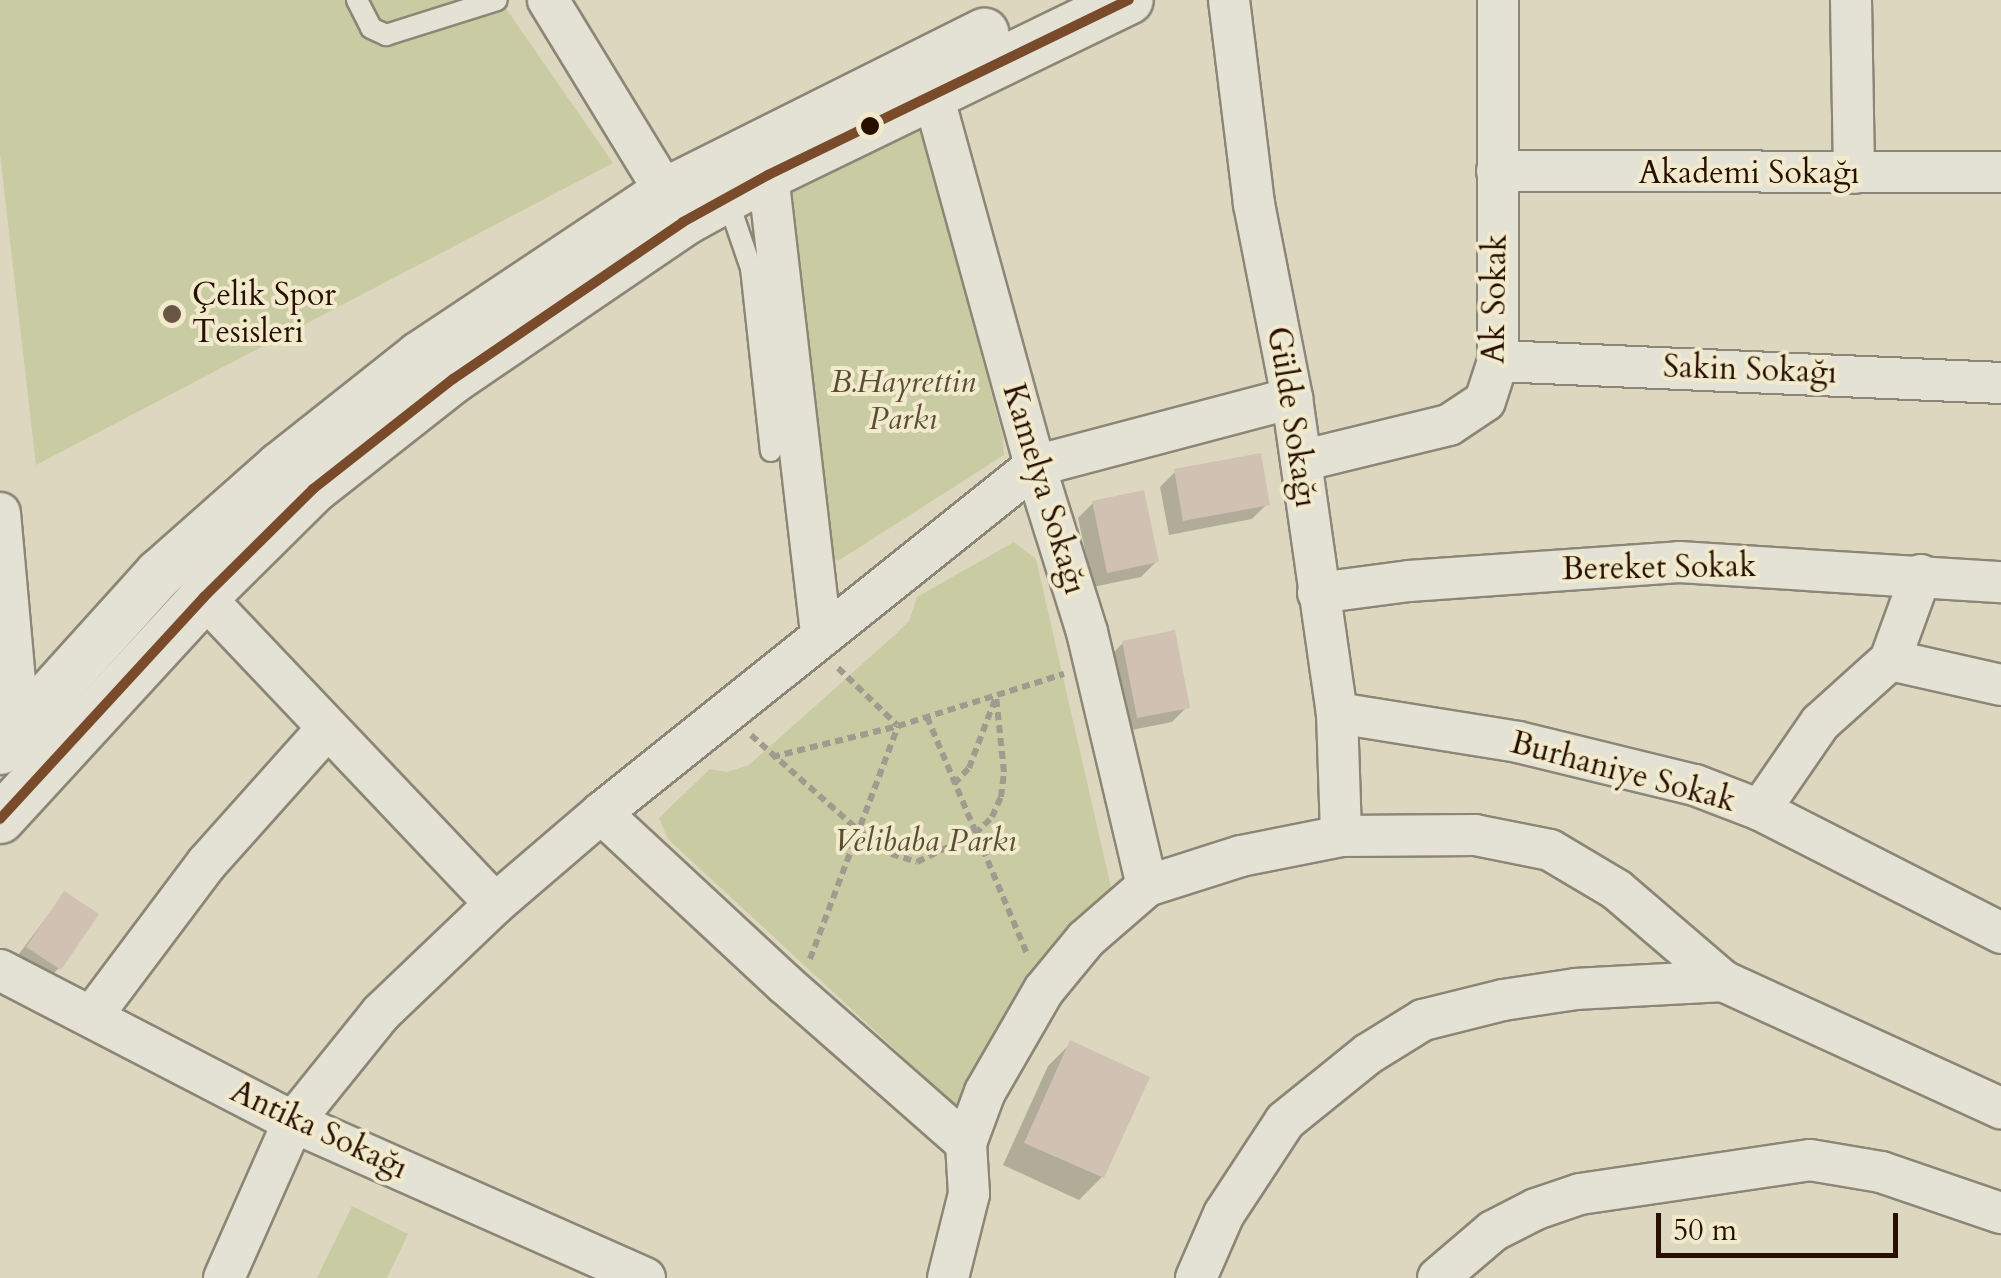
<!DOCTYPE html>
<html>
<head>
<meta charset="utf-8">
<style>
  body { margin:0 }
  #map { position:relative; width:2001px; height:1278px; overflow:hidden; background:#ddd7bf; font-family:Cardo,serif }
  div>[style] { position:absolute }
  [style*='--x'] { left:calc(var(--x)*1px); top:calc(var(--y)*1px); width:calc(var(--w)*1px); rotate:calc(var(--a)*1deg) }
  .green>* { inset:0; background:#c9cba2 }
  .shadow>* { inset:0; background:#0003 }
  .building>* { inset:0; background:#d0c1b2 }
  .path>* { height:6px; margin-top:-3px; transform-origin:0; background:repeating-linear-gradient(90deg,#a09a8f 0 8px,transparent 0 13px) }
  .roads { filter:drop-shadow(2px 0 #8c8676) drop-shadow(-2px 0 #8c8676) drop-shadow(0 2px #8c8676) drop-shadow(0 -2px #8c8676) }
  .service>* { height:20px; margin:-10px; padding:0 10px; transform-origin:10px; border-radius:10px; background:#e4e1d5 }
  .minor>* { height:40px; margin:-20px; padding:0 20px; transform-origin:20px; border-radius:20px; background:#e4e1d5 }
  .tertiary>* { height:48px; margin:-24px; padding:0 24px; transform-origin:24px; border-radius:24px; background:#e4e1d5 }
  .bus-1>* { height:10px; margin:-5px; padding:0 5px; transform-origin:5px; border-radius:5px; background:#7a4b2a }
  .dots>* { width:28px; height:28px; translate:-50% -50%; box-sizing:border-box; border:5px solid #f1eacd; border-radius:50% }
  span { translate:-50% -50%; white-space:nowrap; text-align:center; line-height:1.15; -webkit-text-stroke:8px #f1eacd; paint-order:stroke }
  .street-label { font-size:32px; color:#290f00 }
  .poi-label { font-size:32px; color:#290f00 }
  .left { translate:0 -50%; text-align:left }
  .park-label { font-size:32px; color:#5b4d31; font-style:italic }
  .scale { position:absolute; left:1656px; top:1213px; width:242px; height:45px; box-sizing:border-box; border:5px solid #290f00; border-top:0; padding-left:12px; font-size:30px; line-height:35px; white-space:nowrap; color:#290f00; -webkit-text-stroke:8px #f1eacd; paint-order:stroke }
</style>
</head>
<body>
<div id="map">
  <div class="green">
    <div style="clip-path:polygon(0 0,500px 0,613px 163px,36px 465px,0 154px)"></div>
    <div style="clip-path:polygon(919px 122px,1003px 437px,1004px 455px,838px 561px,832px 556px,790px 186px)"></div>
    <div style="clip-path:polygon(1014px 542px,1036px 559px,1113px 896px,964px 1102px,954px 1104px,668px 839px,659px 818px,710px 769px,727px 772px,749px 765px,897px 633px,909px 621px,917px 597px)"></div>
    <div style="clip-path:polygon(352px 1206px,408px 1234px,387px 1278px,317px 1278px)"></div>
  </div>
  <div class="shadow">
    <div style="clip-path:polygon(1175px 472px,1267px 504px,1252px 519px,1169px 535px,1160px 487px)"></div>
    <div style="clip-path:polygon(1093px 503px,1156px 562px,1141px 577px,1093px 587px,1078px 518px)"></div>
    <div style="clip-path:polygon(1123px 643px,1187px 707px,1172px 722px,1122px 732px,1108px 658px)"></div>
    <div style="clip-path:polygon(64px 894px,59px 968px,44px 983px,13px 962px)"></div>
    <div style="clip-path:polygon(1071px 1043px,1147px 1078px,1102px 1177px,1079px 1200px,1003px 1165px,1048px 1066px)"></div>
  </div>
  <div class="building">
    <div style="clip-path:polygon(1261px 453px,1270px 505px,1183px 521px,1174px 469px)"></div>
    <div style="clip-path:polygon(1144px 490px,1159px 562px,1107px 573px,1092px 501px)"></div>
    <div style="clip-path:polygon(1175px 630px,1190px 708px,1137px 718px,1122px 641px)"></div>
    <div style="clip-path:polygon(64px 891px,99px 914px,61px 970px,26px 947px)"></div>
    <div style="clip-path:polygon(1070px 1040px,1150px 1077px,1104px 1178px,1024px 1143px)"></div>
  </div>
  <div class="path">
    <div style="--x:838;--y:668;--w:82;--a:44"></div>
    <div style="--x:927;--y:717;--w:259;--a:67.1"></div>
    <div style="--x:751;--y:735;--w:144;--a:41.6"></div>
    <div style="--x:859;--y:831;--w:39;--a:36"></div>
    <div style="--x:891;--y:854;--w:27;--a:17"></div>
    <div style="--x:917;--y:862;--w:64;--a:-25.8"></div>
    <div style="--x:975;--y:834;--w:24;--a:-45"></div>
    <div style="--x:992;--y:817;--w:22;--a:-66"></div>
    <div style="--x:1001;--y:797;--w:25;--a:-83"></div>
    <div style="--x:1004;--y:772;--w:76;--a:-96"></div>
    <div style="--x:772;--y:757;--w:130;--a:-13.8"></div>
    <div style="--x:898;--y:726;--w:174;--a:-17.4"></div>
    <div style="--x:954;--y:784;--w:22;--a:-47"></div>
    <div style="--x:969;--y:768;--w:76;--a:-69.2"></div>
    <div style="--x:810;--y:959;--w:249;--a:-69.3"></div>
  </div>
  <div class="roads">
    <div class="service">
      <div style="--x:357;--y:0;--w:31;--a:63"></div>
      <div style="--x:371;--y:28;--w:17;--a:25"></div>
      <div style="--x:386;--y:35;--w:116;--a:-17.5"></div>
      <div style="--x:727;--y:198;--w:74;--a:71.1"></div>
      <div style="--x:751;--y:268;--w:184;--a:83.8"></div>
    </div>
    <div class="minor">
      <div style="--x:548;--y:0;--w:255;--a:58.6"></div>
      <div style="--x:1229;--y:0;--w:206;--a:83"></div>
      <div style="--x:1254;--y:204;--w:198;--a:78.9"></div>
      <div style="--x:1292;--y:398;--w:318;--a:81.9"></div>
      <div style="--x:1337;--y:713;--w:123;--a:88.1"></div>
      <div style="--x:1851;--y:0;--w:173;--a:89"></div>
      <div style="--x:933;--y:95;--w:385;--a:74.6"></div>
      <div style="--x:1035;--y:466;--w:174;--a:72.6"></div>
      <div style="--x:1087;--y:632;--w:261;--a:76.7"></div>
      <div style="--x:1497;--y:171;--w:504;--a:0.11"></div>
      <div style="--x:768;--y:175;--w:464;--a:83.4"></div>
      <div style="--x:1498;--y:361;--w:503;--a:2.5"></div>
      <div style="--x:1301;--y:461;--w:152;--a:-13.7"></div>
      <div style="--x:1449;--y:425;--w:43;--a:-33.7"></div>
      <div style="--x:1485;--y:401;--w:42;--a:-72"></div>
      <div style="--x:1498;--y:361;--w:361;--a:-90"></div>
      <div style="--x:0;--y:513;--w:214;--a:84.9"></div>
      <div style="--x:1921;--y:575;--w:90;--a:110"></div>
      <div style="--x:1890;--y:660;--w:114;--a:12.7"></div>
      <div style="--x:1318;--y:593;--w:92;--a:-7.5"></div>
      <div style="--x:1409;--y:581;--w:271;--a:-4"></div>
      <div style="--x:1679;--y:562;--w:323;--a:3.6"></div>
      <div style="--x:204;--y:597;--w:423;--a:46.5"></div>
      <div style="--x:1337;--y:713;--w:183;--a:9.1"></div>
      <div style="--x:1518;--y:742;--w:182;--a:13.7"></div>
      <div style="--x:1695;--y:785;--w:70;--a:21"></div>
      <div style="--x:1760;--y:810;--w:271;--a:27"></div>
      <div style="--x:1760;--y:810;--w:106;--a:-55.4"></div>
      <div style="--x:1820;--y:723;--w:94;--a:-42"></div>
      <div style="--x:601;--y:813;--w:251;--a:42.9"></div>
      <div style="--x:785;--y:984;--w:241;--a:41.3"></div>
      <div style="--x:0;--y:970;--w:330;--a:27.4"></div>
      <div style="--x:293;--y:1122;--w:385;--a:23.9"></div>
      <div style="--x:92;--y:1016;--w:191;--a:-53.1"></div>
      <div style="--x:207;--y:863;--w:178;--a:-48.2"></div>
      <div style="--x:224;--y:1278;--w:171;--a:-66.1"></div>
      <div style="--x:293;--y:1122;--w:140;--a:-51.1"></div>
      <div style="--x:381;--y:1013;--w:158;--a:-43.7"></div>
      <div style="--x:495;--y:904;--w:140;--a:-40.6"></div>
      <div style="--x:601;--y:813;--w:556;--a:-38.64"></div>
      <div style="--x:1035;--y:466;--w:266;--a:-14.8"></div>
      <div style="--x:948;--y:1278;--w:87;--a:-76"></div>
      <div style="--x:969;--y:1194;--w:51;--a:-93.4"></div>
      <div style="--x:966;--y:1143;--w:54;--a:-69.6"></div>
      <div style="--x:985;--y:1092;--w:118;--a:-60"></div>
      <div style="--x:1044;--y:990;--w:66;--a:-50.5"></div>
      <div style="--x:1086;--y:939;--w:81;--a:-41"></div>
      <div style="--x:1147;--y:886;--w:99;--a:-17.7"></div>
      <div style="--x:1241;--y:856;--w:102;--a:-11.3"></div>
      <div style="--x:1341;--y:836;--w:134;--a:-0.4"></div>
      <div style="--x:1475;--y:835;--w:76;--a:11.3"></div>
      <div style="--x:1550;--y:850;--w:78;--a:30.8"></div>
      <div style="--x:1617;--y:890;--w:140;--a:40.6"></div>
      <div style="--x:1723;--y:981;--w:306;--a:24.6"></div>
      <div style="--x:1196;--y:1278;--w:70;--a:-66.4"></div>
      <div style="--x:1224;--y:1214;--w:111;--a:-56.7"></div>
      <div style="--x:1285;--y:1121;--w:107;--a:-38.9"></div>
      <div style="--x:1368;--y:1054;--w:65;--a:-31.7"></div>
      <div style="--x:1423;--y:1020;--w:82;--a:-14"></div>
      <div style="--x:1503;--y:1000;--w:74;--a:-8.6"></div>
      <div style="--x:1576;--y:989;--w:147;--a:-3.1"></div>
      <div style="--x:1438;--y:1278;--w:72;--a:-40.5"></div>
      <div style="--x:1493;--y:1231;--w:48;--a:-27.1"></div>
      <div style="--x:1536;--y:1209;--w:46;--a:-18.8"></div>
      <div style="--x:1580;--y:1194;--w:232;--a:-8.4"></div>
      <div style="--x:1810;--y:1160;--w:72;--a:9.6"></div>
      <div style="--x:1881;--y:1172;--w:127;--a:18.9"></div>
    </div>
    <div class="tertiary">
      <div style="--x:0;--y:750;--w:237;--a:-47.9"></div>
      <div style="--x:159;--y:574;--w:162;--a:-41.5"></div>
      <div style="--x:280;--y:467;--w:179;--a:-38.4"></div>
      <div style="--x:420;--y:356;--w:296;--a:-33.7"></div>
      <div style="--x:666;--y:192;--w:356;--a:-26.6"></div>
      <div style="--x:0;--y:819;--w:301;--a:-47.4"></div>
      <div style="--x:204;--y:597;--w:153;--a:-44.7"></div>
      <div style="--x:313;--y:489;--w:178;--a:-38.2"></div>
      <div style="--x:453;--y:379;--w:278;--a:-34.3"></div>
      <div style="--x:683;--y:222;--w:97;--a:-28.9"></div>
      <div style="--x:768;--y:175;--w:401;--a:-25.9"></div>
    </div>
  </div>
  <div class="bus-1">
    <div style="--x:0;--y:819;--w:301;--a:-47.4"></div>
    <div style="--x:204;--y:597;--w:153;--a:-44.7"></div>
    <div style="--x:313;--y:489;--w:178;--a:-38.2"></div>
    <div style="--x:453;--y:379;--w:278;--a:-34.3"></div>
    <div style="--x:683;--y:222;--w:97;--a:-28.9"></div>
    <div style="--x:768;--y:175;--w:401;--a:-25.9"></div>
  </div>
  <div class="dots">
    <div style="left:870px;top:126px;background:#290f00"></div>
    <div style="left:172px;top:314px;background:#685543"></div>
  </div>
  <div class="street-label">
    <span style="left:1749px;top:173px">Akademi Sokağı</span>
    <span style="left:1495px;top:299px;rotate:-89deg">Ak Sokak</span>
    <span style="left:1750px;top:370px;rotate:2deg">Sakin Sokağı</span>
    <span style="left:1292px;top:417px;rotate:81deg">Gülde Sokağı</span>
    <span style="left:1044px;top:489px;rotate:73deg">Kamelya Sokağı</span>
    <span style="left:1659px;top:568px;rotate:-1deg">Bereket Sokak</span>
    <span style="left:1623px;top:772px;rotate:15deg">Burhaniye Sokak</span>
    <span style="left:319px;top:1130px;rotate:25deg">Antika Sokağı</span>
  </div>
  <div class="poi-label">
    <span class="left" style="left:192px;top:314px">Çelik Spor<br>Tesisleri</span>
  </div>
  <div class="park-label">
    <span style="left:903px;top:401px">B.Hayrettin<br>Parkı</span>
    <span style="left:925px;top:841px">Velibaba Parkı</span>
  </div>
  <div class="scale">50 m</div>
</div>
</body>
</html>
